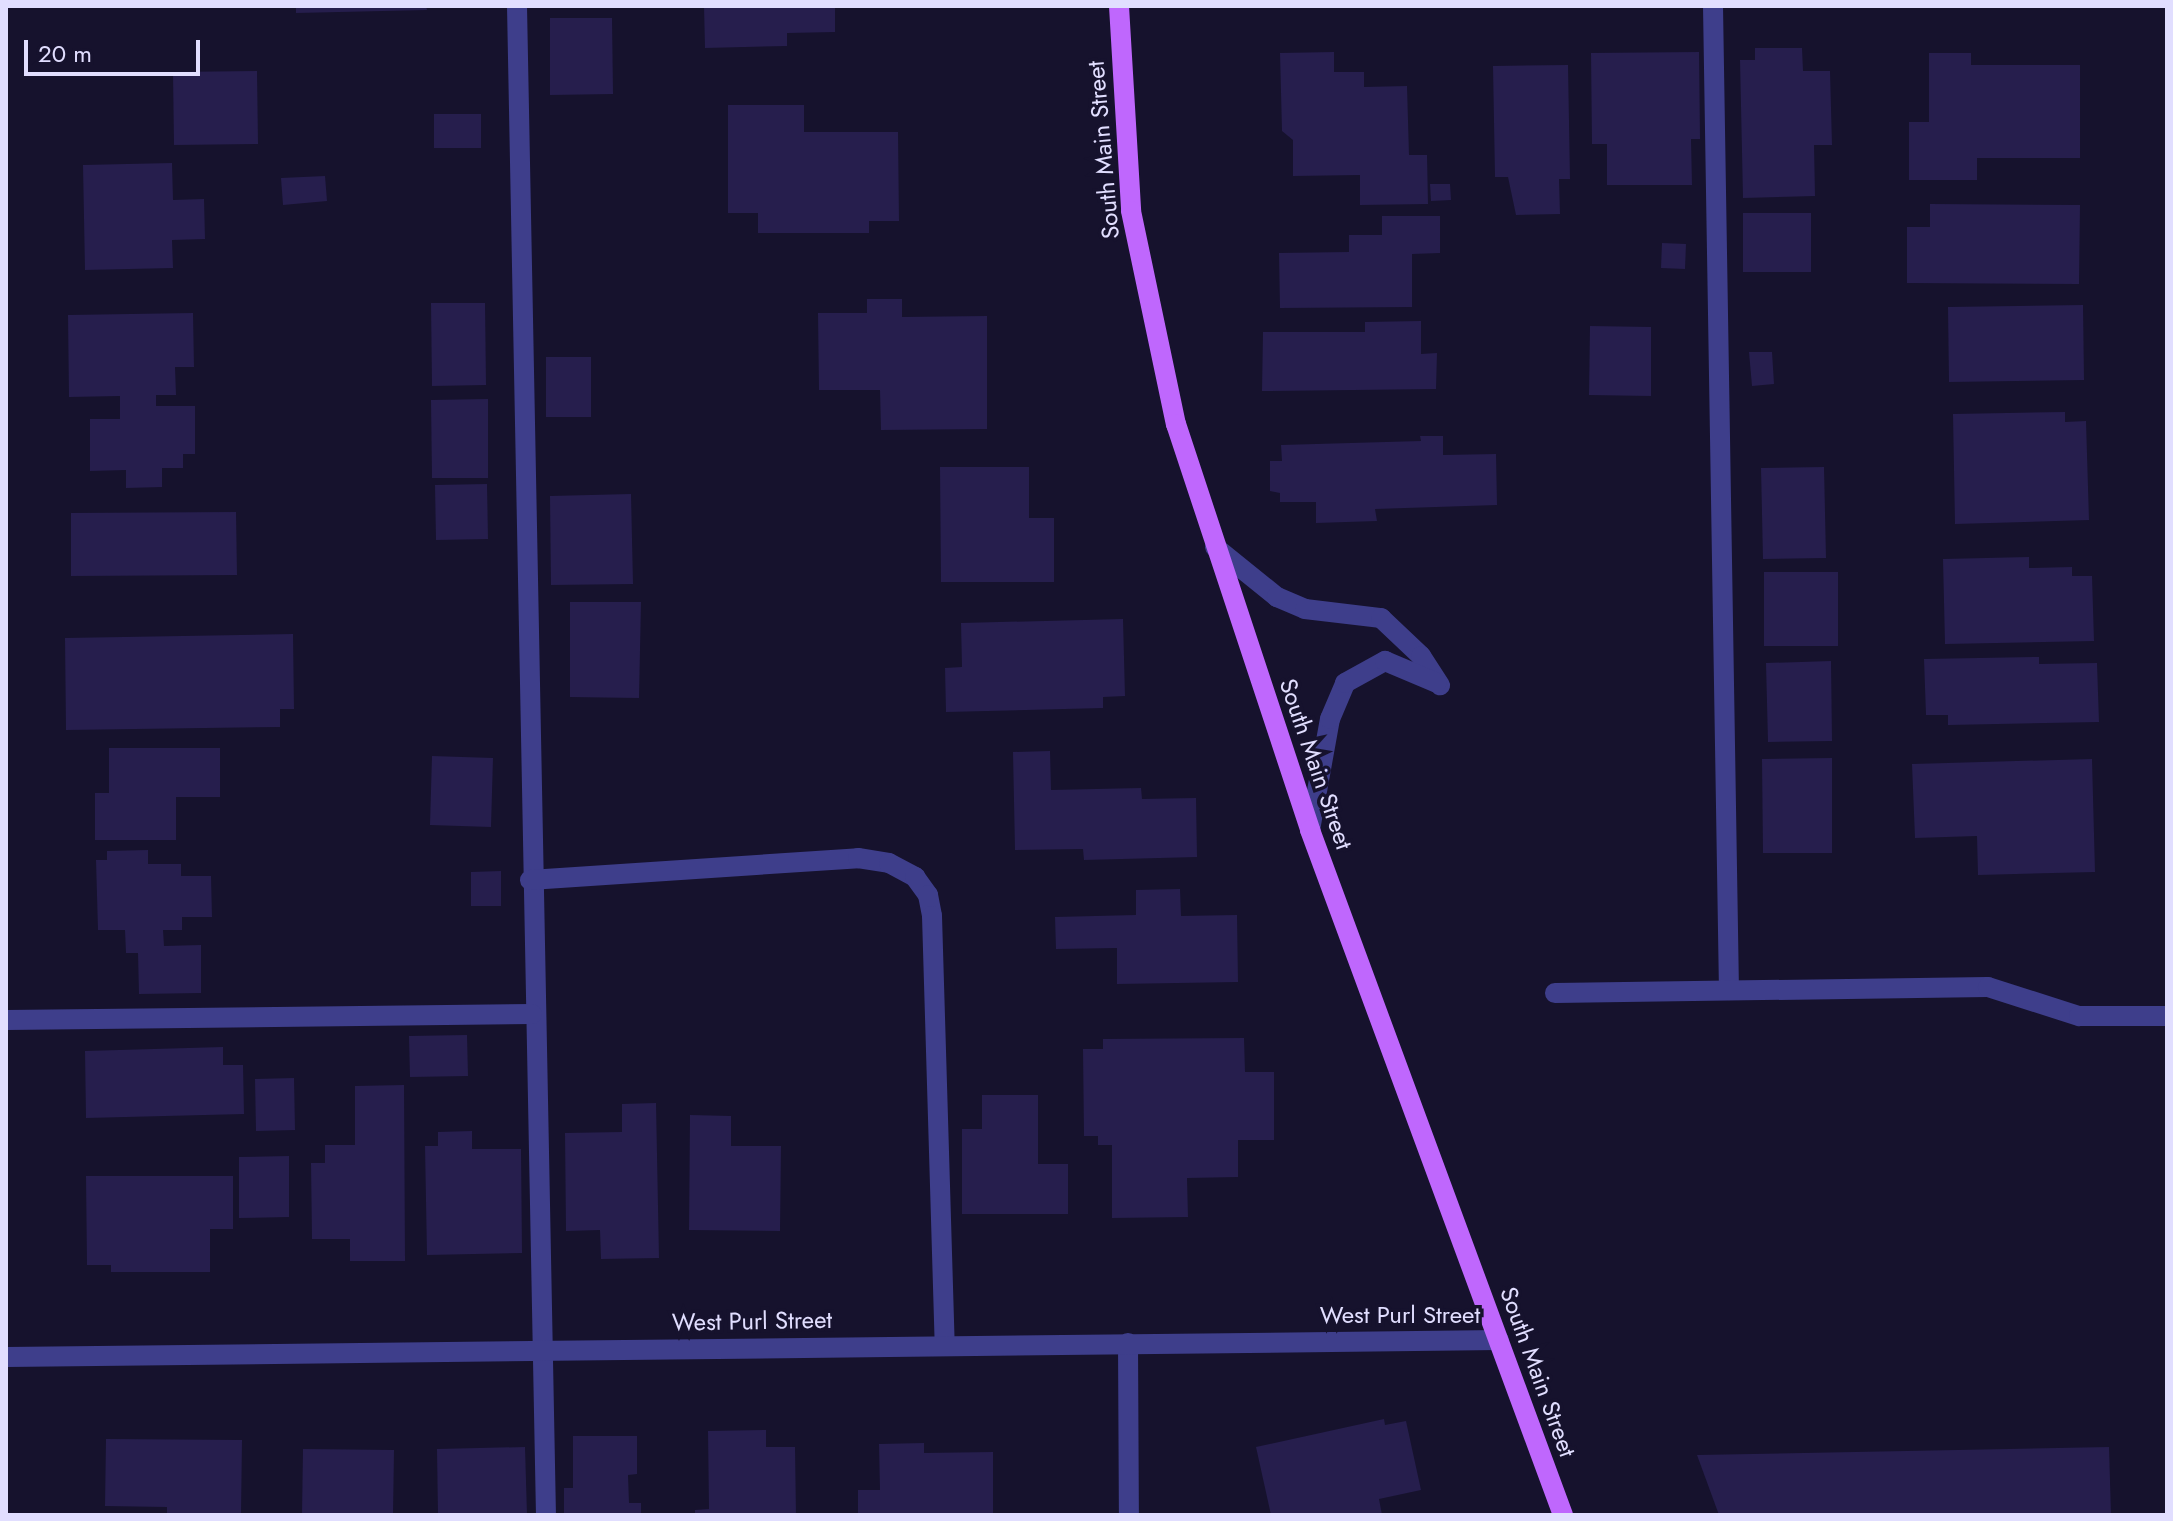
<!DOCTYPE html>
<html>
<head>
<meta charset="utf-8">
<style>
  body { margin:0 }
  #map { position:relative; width:2173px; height:1521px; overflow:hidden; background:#16122d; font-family:Jost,sans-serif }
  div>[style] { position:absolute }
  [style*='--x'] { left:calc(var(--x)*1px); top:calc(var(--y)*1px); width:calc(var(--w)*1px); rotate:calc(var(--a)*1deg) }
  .building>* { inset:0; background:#261e4d }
  .lane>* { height:20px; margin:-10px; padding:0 10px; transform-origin:10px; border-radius:10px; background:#3e3e8b }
  .street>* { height:20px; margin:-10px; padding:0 10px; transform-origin:10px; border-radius:10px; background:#3e3e8b }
  .primary>* { height:20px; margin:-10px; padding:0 10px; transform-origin:10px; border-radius:10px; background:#bf67fd }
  span { translate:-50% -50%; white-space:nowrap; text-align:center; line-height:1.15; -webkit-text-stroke:7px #16122d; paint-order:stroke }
  .street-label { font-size:24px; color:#e1deff }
  .frame { position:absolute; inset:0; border:8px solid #e1deff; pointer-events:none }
  .scale { position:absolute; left:24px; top:40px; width:176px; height:36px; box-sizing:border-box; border:4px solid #e1deff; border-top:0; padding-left:10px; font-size:24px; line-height:28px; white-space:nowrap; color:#e1deff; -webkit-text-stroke:6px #16122d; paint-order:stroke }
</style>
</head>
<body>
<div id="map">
  <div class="building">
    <div style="clip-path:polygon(296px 6px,426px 6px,427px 10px,296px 13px)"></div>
    <div style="clip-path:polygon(704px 6px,835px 6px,835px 32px,787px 33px,787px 46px,705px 48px)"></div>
    <div style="clip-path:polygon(550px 18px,612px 18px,613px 94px,550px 95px)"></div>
    <div style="clip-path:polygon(1755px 48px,1802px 48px,1803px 71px,1830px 71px,1832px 145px,1814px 145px,1815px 196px,1743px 198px,1740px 60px,1755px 60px)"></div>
    <div style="clip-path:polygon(1334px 52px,1334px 72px,1364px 72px,1364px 87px,1407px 86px,1409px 155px,1427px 155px,1428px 204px,1360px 205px,1360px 175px,1293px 176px,1293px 140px,1282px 131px,1280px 53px)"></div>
    <div style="clip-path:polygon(1699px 52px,1700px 139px,1691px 139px,1692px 185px,1607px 185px,1607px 144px,1592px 144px,1591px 53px)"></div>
    <div style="clip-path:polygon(1929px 53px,1971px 53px,1971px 65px,2080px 65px,2080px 158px,1977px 158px,1977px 180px,1909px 180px,1909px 122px,1929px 122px)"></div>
    <div style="clip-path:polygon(1568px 65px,1570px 179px,1559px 179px,1560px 214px,1516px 215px,1508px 177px,1495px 177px,1493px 66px)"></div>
    <div style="clip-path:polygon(257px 71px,258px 144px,174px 145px,173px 72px)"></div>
    <div style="clip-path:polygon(728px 105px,804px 105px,804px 132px,898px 132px,899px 221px,869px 221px,869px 233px,758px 233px,758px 213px,728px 213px)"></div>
    <div style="clip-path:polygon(434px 114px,481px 114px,481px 148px,434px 148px)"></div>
    <div style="clip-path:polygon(172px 163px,173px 200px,204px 199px,205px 239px,172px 240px,173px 268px,85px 270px,83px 165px)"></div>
    <div style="clip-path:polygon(325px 176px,327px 201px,283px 205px,281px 178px)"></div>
    <div style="clip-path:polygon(1430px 184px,1450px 184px,1451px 200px,1431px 201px)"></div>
    <div style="clip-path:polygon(1930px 204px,2080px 205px,2079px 284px,1907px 283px,1907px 227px,1930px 227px)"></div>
    <div style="clip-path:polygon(1743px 213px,1811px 213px,1811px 272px,1743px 272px)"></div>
    <div style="clip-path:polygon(1382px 216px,1440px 216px,1440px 253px,1412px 254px,1412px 307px,1280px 308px,1279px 253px,1349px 252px,1349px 235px,1382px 235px)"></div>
    <div style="clip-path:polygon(1662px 243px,1686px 244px,1685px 269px,1661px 268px)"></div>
    <div style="clip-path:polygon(867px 299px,902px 299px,902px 317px,987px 316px,987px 429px,881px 430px,880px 390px,819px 390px,818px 313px,867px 313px)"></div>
    <div style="clip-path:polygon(431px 303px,485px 303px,486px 385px,432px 386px)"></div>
    <div style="clip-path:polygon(2083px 305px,2084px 380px,1949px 382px,1948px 307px)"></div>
    <div style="clip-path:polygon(193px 313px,194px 367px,175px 367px,176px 395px,156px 395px,156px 406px,195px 406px,195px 454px,183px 454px,183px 468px,162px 468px,162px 487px,126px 488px,126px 470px,90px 471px,90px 419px,120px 419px,120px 396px,69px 397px,68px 315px)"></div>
    <div style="clip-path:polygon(1421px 321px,1421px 354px,1437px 353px,1436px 389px,1262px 391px,1263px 332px,1365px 332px,1365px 322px)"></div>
    <div style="clip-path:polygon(1590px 326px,1651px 327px,1651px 396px,1589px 395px)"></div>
    <div style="clip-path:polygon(1749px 352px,1772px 352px,1774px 384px,1752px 386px)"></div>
    <div style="clip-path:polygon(546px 357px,591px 357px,591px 417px,546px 417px)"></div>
    <div style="clip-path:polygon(488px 399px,488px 478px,432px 478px,431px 400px)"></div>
    <div style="clip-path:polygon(2065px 412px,2065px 422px,2086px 421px,2089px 520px,1955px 524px,1953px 414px)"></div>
    <div style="clip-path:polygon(1420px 436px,1443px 436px,1443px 455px,1496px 454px,1497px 505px,1375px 509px,1377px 521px,1316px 523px,1316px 502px,1280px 502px,1280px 493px,1270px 491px,1270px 461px,1282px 461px,1281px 445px,1421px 441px)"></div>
    <div style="clip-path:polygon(940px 467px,1029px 467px,1029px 518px,1054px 518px,1054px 582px,941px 582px)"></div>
    <div style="clip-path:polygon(1824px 467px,1826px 558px,1763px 559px,1761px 468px)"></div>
    <div style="clip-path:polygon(487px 484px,488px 539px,436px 540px,435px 485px)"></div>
    <div style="clip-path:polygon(631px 494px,633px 584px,551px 585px,550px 496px)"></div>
    <div style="clip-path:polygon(236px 512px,237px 575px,71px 576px,71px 513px)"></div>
    <div style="clip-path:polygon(2029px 557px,2029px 568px,2072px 567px,2072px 576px,2092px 576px,2094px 641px,1945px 644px,1943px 559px)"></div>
    <div style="clip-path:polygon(1764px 572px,1838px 572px,1838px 646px,1764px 646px)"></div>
    <div style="clip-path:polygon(570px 602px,641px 602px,639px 698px,570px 697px)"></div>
    <div style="clip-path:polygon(1123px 619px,1125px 696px,1103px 697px,1103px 708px,946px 712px,945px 668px,962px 667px,961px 623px)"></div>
    <div style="clip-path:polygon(293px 634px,294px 709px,280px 709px,280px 727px,66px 730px,65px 638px)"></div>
    <div style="clip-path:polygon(2039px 657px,2039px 664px,2097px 663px,2099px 722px,1948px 725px,1948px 715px,1926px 715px,1924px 659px)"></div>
    <div style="clip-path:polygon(1831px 661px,1832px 741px,1768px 742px,1766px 663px)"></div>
    <div style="clip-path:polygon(109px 748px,220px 748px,220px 797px,176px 797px,176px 840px,95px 840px,95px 793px,109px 793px)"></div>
    <div style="clip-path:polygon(1050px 751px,1051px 790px,1141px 788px,1142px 799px,1196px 798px,1197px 857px,1084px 860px,1083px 849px,1015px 850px,1013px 752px)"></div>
    <div style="clip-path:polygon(432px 756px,493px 758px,491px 827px,430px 825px)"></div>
    <div style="clip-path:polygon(1832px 758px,1832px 853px,1763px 853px,1762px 759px)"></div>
    <div style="clip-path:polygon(2092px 759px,2095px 872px,1978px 875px,1977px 836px,1915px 838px,1912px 764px)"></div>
    <div style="clip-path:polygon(148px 850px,148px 864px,181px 864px,181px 876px,211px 876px,212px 917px,182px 917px,182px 930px,163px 930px,164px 946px,201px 945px,201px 993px,139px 994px,138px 953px,126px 953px,125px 930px,98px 930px,96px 860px,107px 860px,107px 851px)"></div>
    <div style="clip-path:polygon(501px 871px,501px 906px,471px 906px,471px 872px)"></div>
    <div style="clip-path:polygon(1180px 889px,1181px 916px,1237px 915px,1238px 982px,1117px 984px,1117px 948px,1056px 949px,1055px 917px,1136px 915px,1136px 890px)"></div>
    <div style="clip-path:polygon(467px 1035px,468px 1076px,410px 1077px,409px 1036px)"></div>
    <div style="clip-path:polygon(1244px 1038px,1245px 1072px,1274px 1072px,1274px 1140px,1238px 1140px,1238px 1177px,1187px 1178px,1188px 1217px,1112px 1218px,1112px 1145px,1098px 1145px,1098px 1136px,1084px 1136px,1083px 1049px,1103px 1049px,1103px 1039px)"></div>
    <div style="clip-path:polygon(223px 1047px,223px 1065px,243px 1065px,244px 1114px,86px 1118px,85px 1051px)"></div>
    <div style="clip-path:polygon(294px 1078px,295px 1130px,256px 1131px,255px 1079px)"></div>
    <div style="clip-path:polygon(404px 1085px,405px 1261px,350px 1261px,350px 1239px,312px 1239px,311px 1163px,325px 1163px,325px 1145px,355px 1145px,355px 1086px)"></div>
    <div style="clip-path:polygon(982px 1095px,1038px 1095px,1038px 1164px,1068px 1164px,1068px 1214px,962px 1214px,962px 1129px,982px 1129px)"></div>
    <div style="clip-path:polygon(656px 1103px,659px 1258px,601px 1259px,600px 1230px,566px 1231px,565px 1133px,622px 1132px,622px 1104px)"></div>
    <div style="clip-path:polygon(690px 1115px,731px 1116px,731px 1146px,781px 1146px,780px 1231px,689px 1230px)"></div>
    <div style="clip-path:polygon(472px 1131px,472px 1149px,521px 1149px,522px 1253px,427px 1255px,425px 1146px,438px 1146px,438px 1132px)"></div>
    <div style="clip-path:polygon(289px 1156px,289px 1217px,239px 1218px,239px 1157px)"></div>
    <div style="clip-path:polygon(86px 1176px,233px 1176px,233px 1229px,210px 1229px,210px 1272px,111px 1272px,111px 1265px,87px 1265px)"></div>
    <div style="clip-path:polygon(1384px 1419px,1385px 1425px,1406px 1421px,1421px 1490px,1379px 1499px,1382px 1515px,1271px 1515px,1256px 1447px)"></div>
    <div style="clip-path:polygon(766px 1430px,766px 1447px,795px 1447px,796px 1515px,695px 1515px,695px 1510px,709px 1509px,708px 1431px)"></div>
    <div style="clip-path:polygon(573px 1436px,637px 1436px,637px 1474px,628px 1475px,629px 1503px,641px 1503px,641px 1515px,564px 1515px,564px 1488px,573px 1488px)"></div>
    <div style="clip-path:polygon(106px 1439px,242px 1440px,241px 1515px,167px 1515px,167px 1507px,105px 1506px)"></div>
    <div style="clip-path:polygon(924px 1443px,924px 1453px,993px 1452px,993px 1515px,858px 1515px,858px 1490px,880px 1490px,879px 1444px)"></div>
    <div style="clip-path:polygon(525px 1447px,527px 1515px,438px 1515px,437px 1449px)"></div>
    <div style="clip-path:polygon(2109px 1447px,2111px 1515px,1719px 1515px,1697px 1455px)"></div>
    <div style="clip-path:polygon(303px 1449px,394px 1450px,393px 1515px,302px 1515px)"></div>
  </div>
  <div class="lane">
    <div style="--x:517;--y:6;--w:1509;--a:88.9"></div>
    <div style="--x:1713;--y:6;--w:983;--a:89.07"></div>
    <div style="--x:1215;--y:547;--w:80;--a:38.9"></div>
    <div style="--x:1277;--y:597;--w:30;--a:23"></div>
    <div style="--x:1305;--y:609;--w:77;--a:6.8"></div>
    <div style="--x:1381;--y:618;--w:55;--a:43.5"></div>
    <div style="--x:1421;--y:656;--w:35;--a:57"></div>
    <div style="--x:1310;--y:830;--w:113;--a:-79.8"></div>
    <div style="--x:1330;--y:719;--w:39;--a:-67"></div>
    <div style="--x:1345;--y:683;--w:46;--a:-28.8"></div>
    <div style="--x:1385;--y:661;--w:56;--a:22.9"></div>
    <div style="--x:530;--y:880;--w:329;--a:-3.8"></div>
    <div style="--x:858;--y:858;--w:31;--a:9"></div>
    <div style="--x:889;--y:863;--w:30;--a:28"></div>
    <div style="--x:915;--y:877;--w:22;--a:54"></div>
    <div style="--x:928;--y:895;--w:21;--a:79"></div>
    <div style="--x:932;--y:916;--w:428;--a:88.3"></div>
    <div style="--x:1555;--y:993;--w:433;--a:-0.8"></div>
    <div style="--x:1988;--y:987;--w:96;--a:17.7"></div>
    <div style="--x:2079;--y:1016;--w:88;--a:0"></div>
    <div style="--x:6;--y:1020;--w:526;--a:-0.65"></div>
  </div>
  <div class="street">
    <div style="--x:1128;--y:1343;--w:172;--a:89.7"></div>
    <div style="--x:6;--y:1357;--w:1493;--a:-0.65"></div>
  </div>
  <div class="primary">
    <div style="--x:1119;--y:6;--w:205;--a:86.6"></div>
    <div style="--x:1131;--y:211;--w:218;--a:78.1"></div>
    <div style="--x:1176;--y:424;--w:428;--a:71.7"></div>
    <div style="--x:1310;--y:830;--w:730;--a:69.73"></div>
  </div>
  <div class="street-label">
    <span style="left:1103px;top:150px;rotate:-95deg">South Main Street</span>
    <span style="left:1316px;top:764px;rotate:71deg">South Main Street</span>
    <span style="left:1400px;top:1315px">West Purl Street</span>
    <span style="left:752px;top:1321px;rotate:-1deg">West Purl Street</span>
    <span style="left:1538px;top:1372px;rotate:70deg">South Main Street</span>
  </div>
  <div class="frame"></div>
  <div class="scale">20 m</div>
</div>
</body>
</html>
